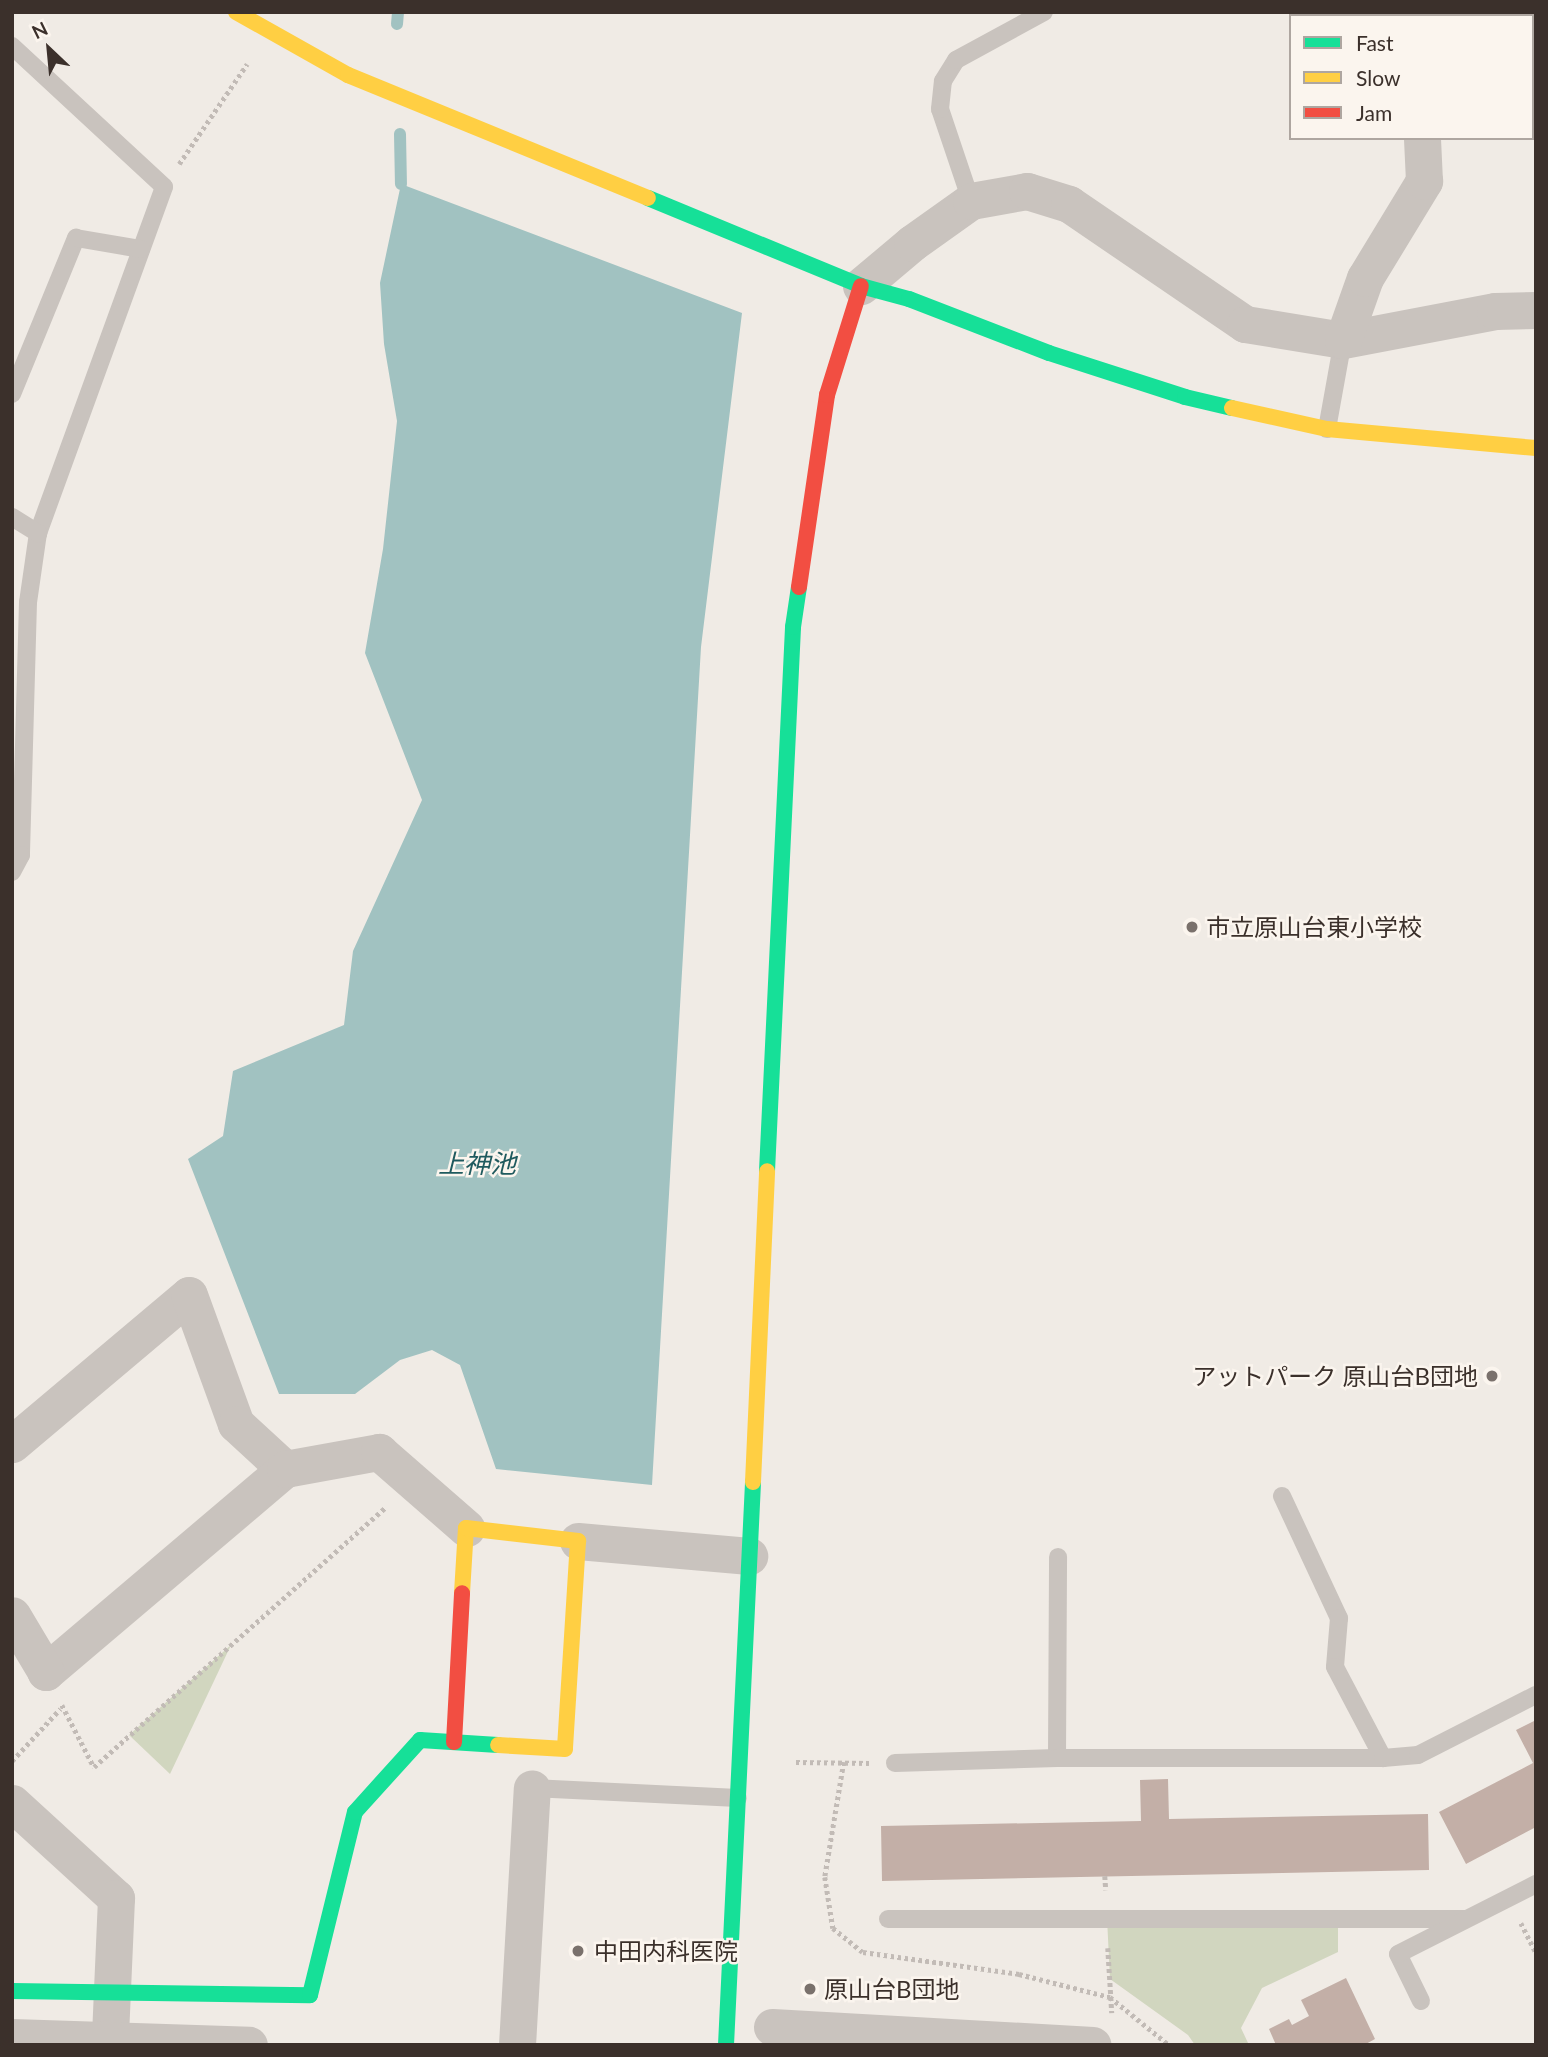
<!DOCTYPE html>
<html>
<head>
<meta charset="utf-8">
<style>
  body { margin:0 }
  #map { position:relative; width:1548px; height:2057px; overflow:hidden; background:#f0ebe5; font-family:Lato,"Noto Sans JP",sans-serif }
  div>[style] { position:absolute }
  [style*='--x'] { left:calc(var(--x)*1px); top:calc(var(--y)*1px); width:calc(var(--w)*1px); rotate:calc(var(--a)*1deg) }
  .green>* { inset:0; background:#d1d6bf }
  .water>* { inset:0; background:#a1c2c1 }
  .stream>* { height:12px; margin:-6px; padding:0 6px; transform-origin:6px; border-radius:6px; background:#a1c2c1 }
  .building>* { inset:0; background:#c3afa7 }
  .path>* { height:4.5px; margin-top:-2.25px; transform-origin:0; background:repeating-linear-gradient(90deg,#c2bbb6 0 3.5px,transparent 0 7px) }
  .lane>* { height:18px; margin:-9px; padding:0 9px; transform-origin:9px; border-radius:9px; background:#c9c3be }
  .street>* { height:37px; margin:-18.5px; padding:0 18.5px; transform-origin:18.5px; border-radius:18.5px; background:#c9c3be }
  .fast>* { height:16px; margin:-8px; padding:0 8px; transform-origin:8px; border-radius:8px; background:#16e098 }
  .slow>* { height:16px; margin:-8px; padding:0 8px; transform-origin:8px; border-radius:8px; background:#ffcf43 }
  .jam>* { height:16px; margin:-8px; padding:0 8px; transform-origin:8px; border-radius:8px; background:#f24e42 }
  .dots>* { width:19px; height:19px; translate:-50% -50%; box-sizing:border-box; border:4px solid #fbf5ee; border-radius:50% }
  span { translate:-50% -50%; white-space:nowrap; text-align:center; line-height:1.15; -webkit-text-stroke:5px #fbf5ee; paint-order:stroke }
  .poi-label { font-size:24px; color:#3b302b }
  .left { translate:0 -50%; text-align:left }
  .right { translate:-100% -50%; text-align:right }
  .water-label { font-size:26px; color:#1f5a5e; font-style:italic }
  .frame { position:absolute; inset:0; border:14px solid #3b302b; pointer-events:none }
  .legend { position:absolute; left:1289px; top:14px; width:245px; height:126px; box-sizing:border-box; background:#fbf5ee; border:2px solid #aea6a0; margin:0; padding:9px 12px; list-style:none; font-size:21px; color:#3b302b }
  .legend li { display:flex; align-items:center; gap:14px; height:35px }
  .legend b { width:35px; border:2px solid #aea6a0 }
  .north { position:absolute; left:14px; top:14px; width:70px; height:70px; -webkit-text-stroke:5px #fbf5ee; paint-order:stroke; rotate:334deg; font-size:19px; font-weight:700; line-height:28px; text-align:center; color:#3b302b }
  .north::after { content:''; display:block; margin:auto; width:24px; height:32px; background:#3b302b; clip-path:polygon(50% 0,100% 100%,50% 72%,0 100%) }
</style>
</head>
<body>
<div id="map">
  <div class="green">
    <div style="clip-path:polygon(231px 1645px,170px 1774px,129px 1735px)"></div>
    <div style="clip-path:polygon(1107px 1918px,1338px 1918px,1338px 1952px,1262px 1988px,1241px 2028px,1249px 2045px,1195px 2045px,1188px 2035px,1110px 1979px)"></div>
  </div>
  <div class="water">
    <div style="clip-path:polygon(401px 184px,742px 313px,701px 647px,652px 1485px,496px 1469px,460px 1365px,432px 1350px,400px 1360px,355px 1394px,279px 1394px,188px 1159px,223px 1136px,233px 1071px,344px 1025px,353px 951px,422px 800px,365px 653px,383px 549px,397px 421px,384px 344px,380px 283px)"></div>
  </div>
  <div class="stream">
    <div style="--x:397;--y:24;--w:12;--a:-85"></div>
    <div style="--x:400;--y:134;--w:50;--a:88.9"></div>
  </div>
  <div class="building">
    <div style="clip-path:polygon(1536px 1720px,1536px 1827px,1466px 1864px,1439px 1812px,1533px 1763px,1516px 1730px)"></div>
    <div style="clip-path:polygon(1168px 1779px,1169px 1819px,1428px 1814px,1429px 1870px,882px 1881px,881px 1826px,1141px 1821px,1140px 1780px)"></div>
    <div style="clip-path:polygon(1346px 1978px,1375px 2039px,1364px 2045px,1276px 2045px,1269px 2029px,1289px 2019px,1292px 2025px,1309px 2016px,1301px 2000px)"></div>
  </div>
  <div class="path">
    <div style="--x:179;--y:164;--w:121;--a:-55.8"></div>
    <div style="--x:62;--y:1705;--w:70;--a:62.7"></div>
    <div style="--x:94;--y:1767;--w:391;--a:-41.7"></div>
    <div style="--x:12;--y:1761;--w:71;--a:-47.3"></div>
    <div style="--x:796;--y:1762;--w:73;--a:0.8"></div>
    <div style="--x:844;--y:1762;--w:117;--a:99.4"></div>
    <div style="--x:825;--y:1877;--w:52;--a:81.1"></div>
    <div style="--x:833;--y:1928;--w:38;--a:39"></div>
    <div style="--x:863;--y:1952;--w:158;--a:8"></div>
    <div style="--x:1019;--y:1974;--w:94;--a:14.2"></div>
    <div style="--x:1110;--y:1997;--w:76;--a:39.1"></div>
    <div style="--x:1105;--y:1876;--w:14;--a:86"></div>
    <div style="--x:1521;--y:1923;--w:33;--a:63"></div>
    <div style="--x:1108;--y:1948;--w:65;--a:86.5"></div>
  </div>
  <div class="lane">
    <div style="--x:1318;--y:12;--w:8;--a:30"></div>
    <div style="--x:12;--y:46;--w:207;--a:42.8"></div>
    <div style="--x:164;--y:187;--w:368;--a:110"></div>
    <div style="--x:38;--y:533;--w:70;--a:98.2"></div>
    <div style="--x:28;--y:602;--w:253;--a:91.6"></div>
    <div style="--x:21;--y:855;--w:19;--a:118"></div>
    <div style="--x:971;--y:201;--w:97;--a:-108.6"></div>
    <div style="--x:940;--y:109;--w:28;--a:-84"></div>
    <div style="--x:943;--y:81;--w:25;--a:-58"></div>
    <div style="--x:956;--y:60;--w:100;--a:-28.6"></div>
    <div style="--x:12;--y:394;--w:169;--a:-67.7"></div>
    <div style="--x:76;--y:238;--w:66;--a:9.6"></div>
    <div style="--x:1327;--y:429;--w:90;--a:-79.8"></div>
    <div style="--x:12;--y:517;--w:31;--a:32"></div>
    <div style="--x:1282;--y:1496;--w:135;--a:65"></div>
    <div style="--x:1339;--y:1618;--w:49;--a:94.7"></div>
    <div style="--x:1335;--y:1667;--w:103;--a:62.2"></div>
    <div style="--x:1057;--y:1758;--w:201;--a:-89.7"></div>
    <div style="--x:895;--y:1763;--w:162;--a:-1.8"></div>
    <div style="--x:1057;--y:1758;--w:326;--a:0"></div>
    <div style="--x:1383;--y:1758;--w:35;--a:-5"></div>
    <div style="--x:1418;--y:1755;--w:132;--a:-27"></div>
    <div style="--x:532;--y:1788;--w:206;--a:2.8"></div>
    <div style="--x:888;--y:1919;--w:577;--a:0"></div>
    <div style="--x:1421;--y:2001;--w:52;--a:-116.1"></div>
    <div style="--x:1398;--y:1954;--w:155;--a:-26.9"></div>
  </div>
  <div class="street">
    <div style="--x:1415;--y:12;--w:4;--a:90"></div>
    <div style="--x:861;--y:286;--w:67;--a:-40.1"></div>
    <div style="--x:912;--y:243;--w:72;--a:-35.4"></div>
    <div style="--x:971;--y:201;--w:57;--a:-10.1"></div>
    <div style="--x:1027;--y:191;--w:44;--a:17.2"></div>
    <div style="--x:1069;--y:204;--w:213;--a:34.3"></div>
    <div style="--x:1245;--y:324;--w:99;--a:9.3"></div>
    <div style="--x:1343;--y:340;--w:155;--a:-10.8"></div>
    <div style="--x:1495;--y:311;--w:41;--a:-1.4"></div>
    <div style="--x:1343;--y:340;--w:66;--a:-70.5"></div>
    <div style="--x:1365;--y:278;--w:114;--a:-58.7"></div>
    <div style="--x:1424;--y:181;--w:43;--a:-92.7"></div>
    <div style="--x:12;--y:1444;--w:231;--a:-40.1"></div>
    <div style="--x:189;--y:1295;--w:137;--a:70"></div>
    <div style="--x:236;--y:1424;--w:67;--a:42.6"></div>
    <div style="--x:285;--y:1469;--w:314;--a:139.7"></div>
    <div style="--x:46;--y:1672;--w:66;--a:-120.8"></div>
    <div style="--x:285;--y:1469;--w:96;--a:-10.3"></div>
    <div style="--x:379;--y:1452;--w:116;--a:41.1"></div>
    <div style="--x:578;--y:1541;--w:172;--a:5"></div>
    <div style="--x:12;--y:1803;--w:141;--a:42.4"></div>
    <div style="--x:116;--y:1898;--w:140;--a:92.5"></div>
    <div style="--x:772;--y:2027;--w:321;--a:3.2"></div>
    <div style="--x:12;--y:2037;--w:237;--a:1.9"></div>
    <div style="--x:517;--y:2045;--w:257;--a:-86.7"></div>
  </div>
  <div class="fast">
    <div style="--x:648;--y:198;--w:230;--a:22.4"></div>
    <div style="--x:861;--y:286;--w:50;--a:15.2"></div>
    <div style="--x:909;--y:299;--w:150;--a:21.1"></div>
    <div style="--x:1049;--y:353;--w:143;--a:17.9"></div>
    <div style="--x:1185;--y:397;--w:48;--a:13.2"></div>
    <div style="--x:767;--y:1171;--w:545;--a:-87.26"></div>
    <div style="--x:793;--y:627;--w:40;--a:-81.5"></div>
    <div style="--x:12;--y:1991;--w:298;--a:0.8"></div>
    <div style="--x:310;--y:1995;--w:188;--a:-76.2"></div>
    <div style="--x:355;--y:1812;--w:97;--a:-47.9"></div>
    <div style="--x:420;--y:1740;--w:78;--a:3.7"></div>
    <div style="--x:726;--y:2045;--w:564;--a:-87.25"></div>
  </div>
  <div class="slow">
    <div style="--x:236;--y:12;--w:129;--a:29.4"></div>
    <div style="--x:348;--y:75;--w:324;--a:22.3"></div>
    <div style="--x:1232;--y:408;--w:97;--a:12.5"></div>
    <div style="--x:1327;--y:429;--w:210;--a:5.2"></div>
    <div style="--x:753;--y:1482;--w:311;--a:-87.4"></div>
    <div style="--x:462;--y:1593;--w:65;--a:-86.5"></div>
    <div style="--x:466;--y:1528;--w:113;--a:6.6"></div>
    <div style="--x:578;--y:1541;--w:208;--a:93.6"></div>
    <div style="--x:565;--y:1749;--w:67;--a:-176.6"></div>
  </div>
  <div class="jam">
    <div style="--x:799;--y:587;--w:194;--a:-81.7"></div>
    <div style="--x:827;--y:395;--w:114;--a:-72.7"></div>
    <div style="--x:454;--y:1742;--w:149;--a:-86.9"></div>
  </div>
  <div class="dots">
    <div style="left:1192px;top:927px;background:#7a716c"></div>
    <div style="left:1492px;top:1376px;background:#7a716c"></div>
    <div style="left:578px;top:1951px;background:#7a716c"></div>
    <div style="left:810px;top:1989px;background:#7a716c"></div>
  </div>
  <div class="poi-label">
    <span class="left" style="left:1206px;top:927px">市立原山台東小学校</span>
    <span class="right" style="left:1478px;top:1376px">アットパーク 原山台B団地</span>
    <span class="left" style="left:594px;top:1951px">中田内科医院</span>
    <span class="left" style="left:824px;top:1989px">原山台B団地</span>
  </div>
  <div class="water-label">
    <span style="left:477px;top:1164px">上神池</span>
  </div>
  <div class="frame"></div>
  <ul class="legend">
  <li><b style="height:9px;background:#16e098"></b>Fast</li>
  <li><b style="height:9px;background:#ffcf43"></b>Slow</li>
  <li><b style="height:9px;background:#f24e42"></b>Jam</li>
  </ul>
  <div class="north">N</div>
</div>
</body>
</html>
